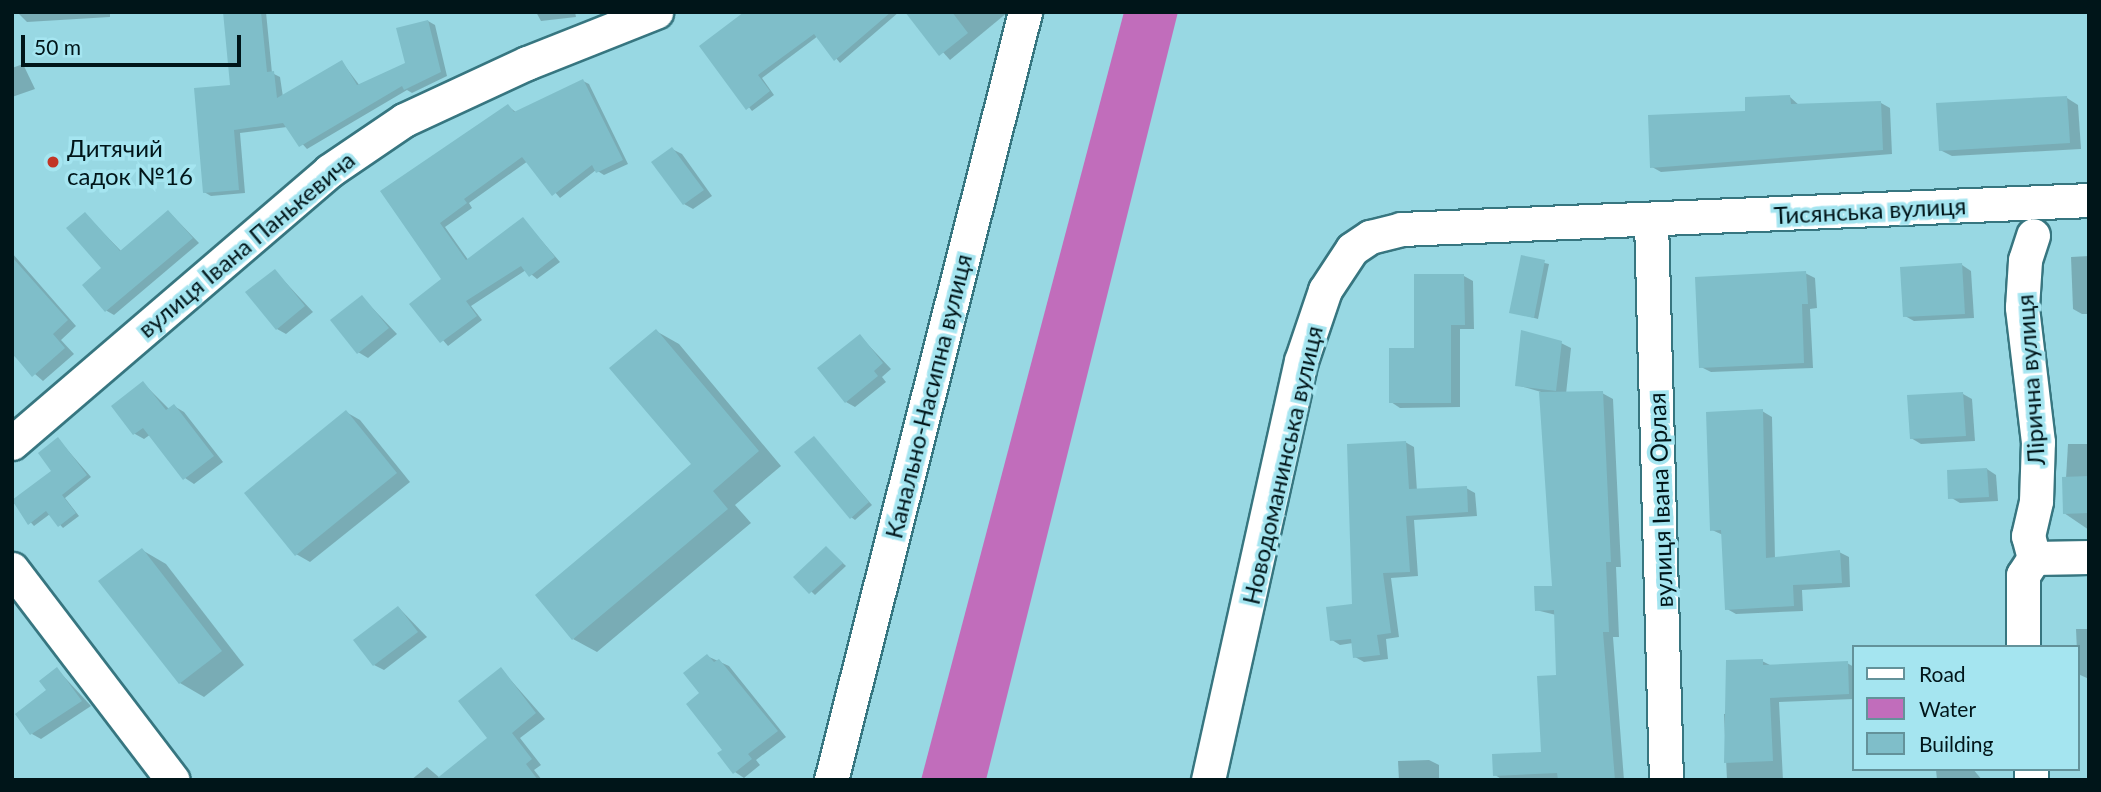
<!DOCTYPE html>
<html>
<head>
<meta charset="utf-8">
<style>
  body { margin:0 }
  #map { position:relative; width:2101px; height:792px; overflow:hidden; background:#98d8e3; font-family:Lato,sans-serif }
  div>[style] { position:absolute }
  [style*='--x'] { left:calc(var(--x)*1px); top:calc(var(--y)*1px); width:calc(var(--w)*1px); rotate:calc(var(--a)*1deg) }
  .water>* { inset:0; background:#c16dbb }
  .shadow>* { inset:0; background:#0003 }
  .building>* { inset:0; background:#7fbec9 }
  .roads { filter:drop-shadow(2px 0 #377680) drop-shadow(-2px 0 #377680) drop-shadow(0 2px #377680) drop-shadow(0 -2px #377680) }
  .minor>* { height:33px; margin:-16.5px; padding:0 16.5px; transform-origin:16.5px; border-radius:16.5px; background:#fff }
  .dots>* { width:19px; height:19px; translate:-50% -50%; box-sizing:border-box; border:4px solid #a5e5f0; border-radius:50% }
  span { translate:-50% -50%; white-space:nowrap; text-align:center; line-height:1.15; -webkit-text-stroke:7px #a5e5f0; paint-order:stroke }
  .poi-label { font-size:24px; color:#001519 }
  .left { translate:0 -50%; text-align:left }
  .street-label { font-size:24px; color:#001519 }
  .frame { position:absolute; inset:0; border:14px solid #001519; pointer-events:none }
  .legend { position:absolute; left:1852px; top:645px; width:228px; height:126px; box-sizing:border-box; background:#a5e5f0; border:2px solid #63929a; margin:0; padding:9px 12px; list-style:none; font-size:21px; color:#001519 }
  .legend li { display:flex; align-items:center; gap:14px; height:35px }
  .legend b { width:35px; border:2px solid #63929a }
  .scale { position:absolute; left:21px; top:35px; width:220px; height:32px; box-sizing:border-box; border:4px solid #001519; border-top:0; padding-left:9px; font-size:21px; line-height:24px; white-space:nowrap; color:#001519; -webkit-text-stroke:5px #a5e5f0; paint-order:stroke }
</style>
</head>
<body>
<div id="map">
  <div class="water">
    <div style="clip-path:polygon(1124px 12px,1178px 12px,986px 780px,921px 780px)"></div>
  </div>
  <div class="shadow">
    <div style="clip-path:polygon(17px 12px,110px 12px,110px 17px,27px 22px)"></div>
    <div style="clip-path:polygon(224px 12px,266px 12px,272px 73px,280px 77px,283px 97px,342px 62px,360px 86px,407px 64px,428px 21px,435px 25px,447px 76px,412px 93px,407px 90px,307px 149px,287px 127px,240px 133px,245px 193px,211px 196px,204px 192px,232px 87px)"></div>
    <div style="clip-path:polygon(536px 12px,575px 12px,576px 17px,541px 21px)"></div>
    <div style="clip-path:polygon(785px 12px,899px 12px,840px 63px,818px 36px,762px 78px,774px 95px,752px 111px,701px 46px)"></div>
    <div style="clip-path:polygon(907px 12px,1008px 12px,950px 60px)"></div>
    <div style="clip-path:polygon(23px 64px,35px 89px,12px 97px,12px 68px)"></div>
    <div style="clip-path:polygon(583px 81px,589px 84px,628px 164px,604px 175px,596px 170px,560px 198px,528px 161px,469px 203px,472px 208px,445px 227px,469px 261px,523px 219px,560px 262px,537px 279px,526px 270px,471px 306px,482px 320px,448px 346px,412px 304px,444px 279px,382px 192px,508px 106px,517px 113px)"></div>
    <div style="clip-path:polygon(1790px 97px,1800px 106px,1881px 103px,1890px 108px,1892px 154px,1661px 172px,1652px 167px,1747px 113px)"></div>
    <div style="clip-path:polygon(2067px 98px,2078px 105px,2081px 149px,1952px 156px,1940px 150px)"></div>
    <div style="clip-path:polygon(672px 149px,682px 154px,712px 196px,693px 209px,684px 204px)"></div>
    <div style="clip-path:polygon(169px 212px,199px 243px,114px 315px,107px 311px,84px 285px,104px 268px,85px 214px,122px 252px)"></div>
    <div style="clip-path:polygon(12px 253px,76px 326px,61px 340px,74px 354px,43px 381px,12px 354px)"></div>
    <div style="clip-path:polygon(2089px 256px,2089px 314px,2082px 314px,2073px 309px,2071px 257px)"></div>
    <div style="clip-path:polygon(1522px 258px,1549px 264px,1538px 319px,1511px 312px)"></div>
    <div style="clip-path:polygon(1962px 265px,1971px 271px,1974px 318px,1914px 321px,1905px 316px)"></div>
    <div style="clip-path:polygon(275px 271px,313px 312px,286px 334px,277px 329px)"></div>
    <div style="clip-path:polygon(1805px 273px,1815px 278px,1817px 308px,1810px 309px,1813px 368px,1711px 372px,1701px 367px)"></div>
    <div style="clip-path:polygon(1464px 276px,1473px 281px,1474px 329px,1460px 329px,1460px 407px,1400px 408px,1391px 402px,1416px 350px)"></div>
    <div style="clip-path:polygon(362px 297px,397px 334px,368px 358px,358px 352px)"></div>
    <div style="clip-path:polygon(656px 331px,679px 344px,781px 466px,735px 505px,751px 523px,597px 652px,573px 639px,693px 464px)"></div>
    <div style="clip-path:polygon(860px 336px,891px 369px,882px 377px,886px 382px,855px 407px,846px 402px)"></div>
    <div style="clip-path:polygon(1561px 343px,1571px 348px,1566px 394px,1602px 393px,1613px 399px,1621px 567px,1616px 567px,1619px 637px,1613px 637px,1624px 780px,1503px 780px,1495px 775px,1542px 753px,1558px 677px,1556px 615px,1536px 610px,1553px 587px,1541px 392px,1517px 385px)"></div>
    <div style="clip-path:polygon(143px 383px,170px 410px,174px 406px,184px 412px,223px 462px,194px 484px,185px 478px,151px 434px,144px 439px,135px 434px,113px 406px)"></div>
    <div style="clip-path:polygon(1963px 394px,1972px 399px,1975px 441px,1921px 444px,1911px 438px)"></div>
    <div style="clip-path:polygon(1762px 411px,1772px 417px,1775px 559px,1839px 552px,1849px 557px,1850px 587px,1802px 590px,1803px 611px,1736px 614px,1727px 609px,1723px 535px,1712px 530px)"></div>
    <div style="clip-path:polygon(346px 412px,360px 420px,410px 482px,310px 562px,296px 554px)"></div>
    <div style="clip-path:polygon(814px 438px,872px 505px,855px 520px,851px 517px)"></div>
    <div style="clip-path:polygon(58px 439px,91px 477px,65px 498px,79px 516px,63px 528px,50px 514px,34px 526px,13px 502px,54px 471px)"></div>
    <div style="clip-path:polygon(1405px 442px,1414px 447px,1417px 491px,1466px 488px,1475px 493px,1477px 516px,1414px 520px,1418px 576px,1391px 578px,1399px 637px,1386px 639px,1388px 659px,1364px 662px,1355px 657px,1353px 643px,1340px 645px,1332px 640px,1353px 606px)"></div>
    <div style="clip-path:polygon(2068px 444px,2089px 444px,2089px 530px,2064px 513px)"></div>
    <div style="clip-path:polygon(1987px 469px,1996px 475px,1998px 501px,1960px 503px,1950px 497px)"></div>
    <div style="clip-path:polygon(827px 548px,846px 566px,815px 595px,796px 577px)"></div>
    <div style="clip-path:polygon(142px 550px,166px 564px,244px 665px,204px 697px,180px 683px)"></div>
    <div style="clip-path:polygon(399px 608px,427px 637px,384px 670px,374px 665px)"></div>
    <div style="clip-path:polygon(2076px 629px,2089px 629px,2089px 679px,2078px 674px)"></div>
    <div style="clip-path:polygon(707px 656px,729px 666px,786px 737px,756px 760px,760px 765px,744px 778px,735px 772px,702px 693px)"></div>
    <div style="clip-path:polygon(1762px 661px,1772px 666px,1847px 663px,1854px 667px,1854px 699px,1779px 702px,1783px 780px,1727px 780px,1724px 714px,1731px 714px)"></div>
    <div style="clip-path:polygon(57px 669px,91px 706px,41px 739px,32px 734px)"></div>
    <div style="clip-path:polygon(501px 669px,545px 719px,520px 738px,541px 765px,534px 770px,542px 780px,411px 780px,427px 767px,440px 778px,489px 738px)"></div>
    <div style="clip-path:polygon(1429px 760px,1439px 765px,1439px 780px,1399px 780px,1398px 761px)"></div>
    <div style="clip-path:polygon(1973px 769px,1982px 780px,1937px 780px,1936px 770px)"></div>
  </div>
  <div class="building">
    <div style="clip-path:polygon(223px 12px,261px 12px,267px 72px,274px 71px,277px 98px,342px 60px,357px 85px,405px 63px,396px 28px,428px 20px,441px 72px,404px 90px,402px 86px,299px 147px,283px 123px,234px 130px,239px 190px,203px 193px,194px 88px,230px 85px)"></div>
    <div style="clip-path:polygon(744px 12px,891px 12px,834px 61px,814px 34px,758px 75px,770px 91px,746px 110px,699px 46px)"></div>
    <div style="clip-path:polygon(905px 12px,952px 12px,968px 33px,939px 56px)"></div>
    <div style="clip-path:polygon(583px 79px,623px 160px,596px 173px,592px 165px,552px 196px,522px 157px,464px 199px,467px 203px,440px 223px,466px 260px,523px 217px,555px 257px,529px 277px,521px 266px,466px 301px,477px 316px,440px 343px,409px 304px,441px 279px,380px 191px,508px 104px,514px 112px)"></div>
    <div style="clip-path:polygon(1790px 95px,1791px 104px,1881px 101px,1883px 150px,1650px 168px,1648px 115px,1745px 111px,1745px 97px)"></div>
    <div style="clip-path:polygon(2067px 96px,2070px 143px,1939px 151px,1936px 103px)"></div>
    <div style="clip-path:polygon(672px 147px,704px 190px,683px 205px,651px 162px)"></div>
    <div style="clip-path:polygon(168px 210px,193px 238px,105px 312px,82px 285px,101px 268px,66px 228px,85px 212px,120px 251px)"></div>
    <div style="clip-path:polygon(1521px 255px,1545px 260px,1534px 318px,1509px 313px)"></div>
    <div style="clip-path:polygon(12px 257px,68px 320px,53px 334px,65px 348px,32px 377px,12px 353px)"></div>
    <div style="clip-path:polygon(1962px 263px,1965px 314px,1903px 317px,1900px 267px)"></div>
    <div style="clip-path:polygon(275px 269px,305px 306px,276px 330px,245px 292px)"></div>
    <div style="clip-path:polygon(1806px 271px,1808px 304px,1802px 304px,1804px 363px,1699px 368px,1695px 277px)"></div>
    <div style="clip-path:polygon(1414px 274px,1464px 274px,1465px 325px,1451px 325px,1451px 403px,1389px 403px,1389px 348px,1414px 348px)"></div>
    <div style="clip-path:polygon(362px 295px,389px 328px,357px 354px,330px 320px)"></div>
    <div style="clip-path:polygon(656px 329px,759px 451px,713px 491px,728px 509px,572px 640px,535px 595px,691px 464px,609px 368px)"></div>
    <div style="clip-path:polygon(1521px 330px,1562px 341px,1556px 391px,1515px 386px)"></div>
    <div style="clip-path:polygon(860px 334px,883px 363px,874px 371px,878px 376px,845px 403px,817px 368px)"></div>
    <div style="clip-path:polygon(143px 381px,166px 410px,174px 404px,214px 456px,183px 480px,143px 428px,133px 435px,111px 406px)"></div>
    <div style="clip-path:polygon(1603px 391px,1611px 562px,1606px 562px,1609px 632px,1603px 632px,1615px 780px,1558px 780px,1557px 773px,1493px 776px,1492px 754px,1541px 752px,1537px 676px,1556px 675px,1554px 610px,1535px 611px,1534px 586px,1552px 586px,1539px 392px)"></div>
    <div style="clip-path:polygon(1963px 392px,1966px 436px,1910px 439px,1907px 395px)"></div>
    <div style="clip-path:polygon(1763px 409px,1766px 558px,1840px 550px,1842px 583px,1793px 585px,1794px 606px,1725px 610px,1721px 530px,1710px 531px,1706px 412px)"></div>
    <div style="clip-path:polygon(346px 410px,397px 473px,295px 556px,244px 493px)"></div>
    <div style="clip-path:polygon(814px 436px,869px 502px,850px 519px,794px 452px)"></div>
    <div style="clip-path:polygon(58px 437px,87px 475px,62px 495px,76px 513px,58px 527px,46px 511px,28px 525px,12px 500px,51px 471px,38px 453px)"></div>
    <div style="clip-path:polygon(1406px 441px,1409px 489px,1467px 486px,1468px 512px,1406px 516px,1410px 572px,1383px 573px,1391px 633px,1377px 635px,1380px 655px,1353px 658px,1351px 639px,1330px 641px,1326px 607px,1352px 604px,1347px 444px)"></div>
    <div style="clip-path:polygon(1987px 468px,1989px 497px,1948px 499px,1947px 470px)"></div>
    <div style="clip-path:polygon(2089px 476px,2089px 513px,2063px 514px,2062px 477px)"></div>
    <div style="clip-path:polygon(826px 546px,843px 563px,809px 594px,793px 577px)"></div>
    <div style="clip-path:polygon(142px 548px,222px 651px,179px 684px,98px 581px)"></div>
    <div style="clip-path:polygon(398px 606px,418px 632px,373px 666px,353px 640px)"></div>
    <div style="clip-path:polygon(707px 654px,714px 662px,719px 659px,778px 731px,748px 754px,752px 759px,733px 774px,717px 753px,722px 750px,686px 704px,699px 693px,683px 673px)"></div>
    <div style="clip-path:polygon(1763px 659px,1763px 665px,1848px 661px,1849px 694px,1770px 698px,1773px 761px,1724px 763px,1726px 660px)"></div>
    <div style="clip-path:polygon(57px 667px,82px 701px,30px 735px,15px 714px,46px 690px,39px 681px)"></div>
    <div style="clip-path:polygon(501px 667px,536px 713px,512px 733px,532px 759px,526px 764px,538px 780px,435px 780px,487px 738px,458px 701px)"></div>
  </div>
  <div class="roads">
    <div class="minor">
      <div style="--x:1651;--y:220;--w:560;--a:88.47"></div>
      <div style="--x:12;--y:443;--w:418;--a:-40.6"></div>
      <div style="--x:329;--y:171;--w:91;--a:-34.2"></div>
      <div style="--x:404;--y:120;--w:136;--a:-24.9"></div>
      <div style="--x:527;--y:63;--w:139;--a:-21.6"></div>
      <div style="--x:2034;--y:558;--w:55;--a:-1"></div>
      <div style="--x:12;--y:569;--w:265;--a:52.7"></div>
      <div style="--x:2023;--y:647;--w:72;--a:-90"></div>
      <div style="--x:2023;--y:575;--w:20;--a:-57"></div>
      <div style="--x:2034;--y:558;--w:23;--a:-105"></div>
      <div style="--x:2028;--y:536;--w:36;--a:-77"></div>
      <div style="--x:2036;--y:501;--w:59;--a:-88.1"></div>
      <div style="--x:2038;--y:442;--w:136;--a:-96.8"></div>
      <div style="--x:2022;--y:307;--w:47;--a:-86.3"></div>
      <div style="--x:2025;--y:260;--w:26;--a:-72"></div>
      <div style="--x:2031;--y:769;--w:11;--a:90"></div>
      <div style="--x:831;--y:780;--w:792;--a:-75.82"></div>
      <div style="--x:1208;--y:780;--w:429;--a:-77.5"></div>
      <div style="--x:1301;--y:361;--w:75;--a:-71.3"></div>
      <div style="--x:1325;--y:290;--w:49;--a:-56.6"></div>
      <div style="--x:1352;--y:249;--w:22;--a:-34"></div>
      <div style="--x:1370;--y:237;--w:32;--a:-14"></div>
      <div style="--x:1401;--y:229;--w:689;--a:-2.41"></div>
    </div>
  </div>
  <div class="dots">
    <div style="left:53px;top:162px;background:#c23526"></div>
  </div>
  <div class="poi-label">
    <span class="left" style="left:67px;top:162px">Дитячий<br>садок №16</span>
  </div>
  <div class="street-label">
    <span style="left:1870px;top:210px;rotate:-3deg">Тисянська вулиця</span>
    <span style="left:246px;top:244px;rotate:-40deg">вулиця Івана Панькевича</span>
    <span style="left:2030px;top:380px;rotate:-94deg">Лірична вулиця</span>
    <span style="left:928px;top:396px;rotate:-76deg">Канально-Насипна вулиця</span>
    <span style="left:1282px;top:465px;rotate:-77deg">Новодоманинська вулиця</span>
    <span style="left:1660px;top:500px;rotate:-92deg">вулиця Івана Орлая</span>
  </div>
  <div class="frame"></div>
  <ul class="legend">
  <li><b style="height:9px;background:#fff"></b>Road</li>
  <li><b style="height:19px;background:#c16dbb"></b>Water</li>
  <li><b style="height:19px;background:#7fbec9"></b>Building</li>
  </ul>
  <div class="scale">50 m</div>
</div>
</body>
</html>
